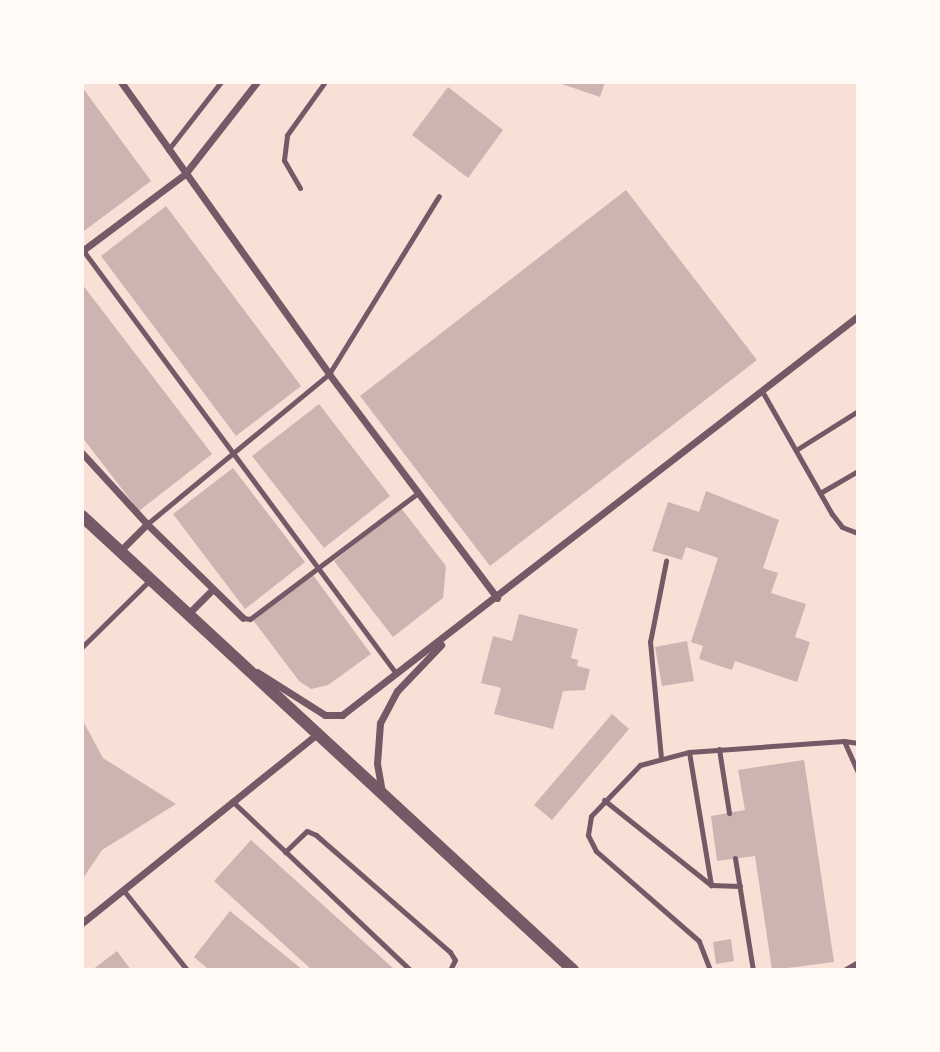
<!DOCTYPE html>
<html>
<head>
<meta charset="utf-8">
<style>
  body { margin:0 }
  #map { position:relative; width:940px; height:1052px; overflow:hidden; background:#f7e1d7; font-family:Roboto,sans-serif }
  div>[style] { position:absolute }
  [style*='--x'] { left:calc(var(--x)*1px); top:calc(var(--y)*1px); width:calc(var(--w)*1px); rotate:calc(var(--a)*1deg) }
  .building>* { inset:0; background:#ccb4b1 }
  .service>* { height:5px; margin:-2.5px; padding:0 2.5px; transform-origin:2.5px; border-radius:2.5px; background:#755966 }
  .minor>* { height:7px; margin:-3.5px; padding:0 3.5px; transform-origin:3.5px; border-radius:3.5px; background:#755966 }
  .tertiary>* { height:12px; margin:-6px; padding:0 6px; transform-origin:6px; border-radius:6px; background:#755966 }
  span { translate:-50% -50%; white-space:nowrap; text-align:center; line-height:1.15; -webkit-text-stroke:7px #fffaf5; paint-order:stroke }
  .frame { position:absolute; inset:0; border:84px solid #fffaf5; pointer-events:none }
</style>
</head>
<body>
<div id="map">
  <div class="building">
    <div style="clip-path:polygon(556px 82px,605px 82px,600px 97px)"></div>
    <div style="clip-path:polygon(82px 87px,151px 181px,84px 231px,82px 229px)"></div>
    <div style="clip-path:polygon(448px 87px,503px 130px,468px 178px,412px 135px)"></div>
    <div style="clip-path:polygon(626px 190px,757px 360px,490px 566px,360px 396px)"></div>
    <div style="clip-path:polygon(166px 206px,301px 386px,236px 436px,101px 256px)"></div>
    <div style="clip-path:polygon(82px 284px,212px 454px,139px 511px,82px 437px)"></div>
    <div style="clip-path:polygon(319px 404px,390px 496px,324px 548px,252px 456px)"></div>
    <div style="clip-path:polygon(233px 468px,305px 562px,245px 609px,173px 514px)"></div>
    <div style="clip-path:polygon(706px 491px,779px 520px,763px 568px,778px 573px,771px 593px,806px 604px,795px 637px,810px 642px,797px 682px,735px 661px,732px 670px,699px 659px,703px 646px,691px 642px,718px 558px,686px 547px,682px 560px,652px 551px,668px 502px,699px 512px)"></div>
    <div style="clip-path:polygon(401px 508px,446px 566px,443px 598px,393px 637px,334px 561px)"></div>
    <div style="clip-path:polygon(313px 575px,371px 654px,328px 685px,311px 689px,299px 681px,253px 620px)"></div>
    <div style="clip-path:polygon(519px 614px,578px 629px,571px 658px,578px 660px,577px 666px,590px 669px,585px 690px,563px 691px,553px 729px,494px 714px,501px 688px,481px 683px,493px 636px,512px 641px)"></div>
    <div style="clip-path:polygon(687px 641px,694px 681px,662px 686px,655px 647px)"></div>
    <div style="clip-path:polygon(612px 714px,629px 729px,552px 820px,534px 805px)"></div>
    <div style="clip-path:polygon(82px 719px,103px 758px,176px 804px,102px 850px,82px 880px)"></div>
    <div style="clip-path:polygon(804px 760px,834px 962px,772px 970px,755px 856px,717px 861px,711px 816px,745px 810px,738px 770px)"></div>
    <div style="clip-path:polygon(251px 840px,395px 970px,312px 970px,214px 881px)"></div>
    <div style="clip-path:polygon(230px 911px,303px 970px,209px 970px,194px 957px)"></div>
    <div style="clip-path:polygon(731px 939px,734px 961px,716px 964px,713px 942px)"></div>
    <div style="clip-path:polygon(117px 951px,131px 970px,92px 970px)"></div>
  </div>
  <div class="service">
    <div style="--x:168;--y:150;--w:86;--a:-52.1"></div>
    <div style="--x:300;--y:188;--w:32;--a:-120"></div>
    <div style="--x:284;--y:160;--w:25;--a:-83"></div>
    <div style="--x:287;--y:135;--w:65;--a:-54.4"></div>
    <div style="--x:82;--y:249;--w:526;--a:53.5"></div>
    <div style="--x:762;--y:391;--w:142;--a:60.4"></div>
    <div style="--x:832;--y:514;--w:16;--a:52"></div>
    <div style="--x:842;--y:527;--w:17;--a:21"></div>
    <div style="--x:796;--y:450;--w:73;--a:-32.2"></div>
    <div style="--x:820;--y:493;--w:44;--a:-30.1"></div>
    <div style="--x:147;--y:524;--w:236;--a:-39.5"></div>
    <div style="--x:329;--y:374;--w:209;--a:-58.3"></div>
    <div style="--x:243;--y:618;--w:7;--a:8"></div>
    <div style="--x:250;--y:619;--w:210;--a:-36.9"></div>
    <div style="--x:82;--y:647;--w:97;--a:-44.6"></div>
    <div style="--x:844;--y:741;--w:14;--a:8"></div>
    <div style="--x:719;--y:749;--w:65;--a:81.1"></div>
    <div style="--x:689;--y:752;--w:135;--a:80.6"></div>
    <div style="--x:711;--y:885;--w:29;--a:2"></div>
    <div style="--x:661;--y:758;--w:117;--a:-95.4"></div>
    <div style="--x:650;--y:642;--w:83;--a:-78.8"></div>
    <div style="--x:604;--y:800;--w:137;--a:38.5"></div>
    <div style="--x:232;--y:801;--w:245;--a:43.5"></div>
    <div style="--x:285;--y:852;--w:30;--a:-44"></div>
    <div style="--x:307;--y:831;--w:10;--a:24"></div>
    <div style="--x:316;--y:835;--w:178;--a:41.1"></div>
    <div style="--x:450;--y:952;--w:9;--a:58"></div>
    <div style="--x:455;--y:960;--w:11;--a:117"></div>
    <div style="--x:735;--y:858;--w:113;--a:80.9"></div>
    <div style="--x:124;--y:891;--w:101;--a:51.4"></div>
    <div style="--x:710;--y:970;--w:31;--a:-111"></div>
    <div style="--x:699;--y:941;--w:137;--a:-138.9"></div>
    <div style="--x:596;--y:851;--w:18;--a:-117"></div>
    <div style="--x:588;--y:835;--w:19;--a:-81"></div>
    <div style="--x:591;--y:816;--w:71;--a:-46.1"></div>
    <div style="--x:640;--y:765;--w:51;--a:-14.9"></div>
    <div style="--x:689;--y:752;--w:155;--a:-4.1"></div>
    <div style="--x:844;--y:741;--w:34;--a:66"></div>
  </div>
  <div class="minor">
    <div style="--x:121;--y:82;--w:359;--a:54.5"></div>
    <div style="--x:329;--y:374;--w:280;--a:53.1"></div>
    <div style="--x:82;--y:251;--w:129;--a:-36.8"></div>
    <div style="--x:185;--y:174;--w:117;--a:-52"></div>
    <div style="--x:82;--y:453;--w:96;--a:47.5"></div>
    <div style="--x:147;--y:524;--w:134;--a:44.4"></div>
    <div style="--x:120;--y:551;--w:38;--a:-45"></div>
    <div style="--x:188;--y:614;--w:35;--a:-45"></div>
    <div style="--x:257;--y:672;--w:80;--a:32.3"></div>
    <div style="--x:325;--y:715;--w:17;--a:0"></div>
    <div style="--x:342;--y:715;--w:652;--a:-37.71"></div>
    <div style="--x:382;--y:792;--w:29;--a:-100"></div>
    <div style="--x:377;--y:763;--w:40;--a:-85.7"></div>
    <div style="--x:380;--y:723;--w:36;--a:-62"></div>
    <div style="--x:397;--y:691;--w:64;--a:-46.3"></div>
    <div style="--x:82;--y:923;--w:303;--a:-38.8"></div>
    <div style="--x:846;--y:970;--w:14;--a:-30"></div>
  </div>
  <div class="tertiary">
    <div style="--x:82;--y:516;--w:669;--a:42.76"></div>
  </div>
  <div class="frame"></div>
</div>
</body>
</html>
